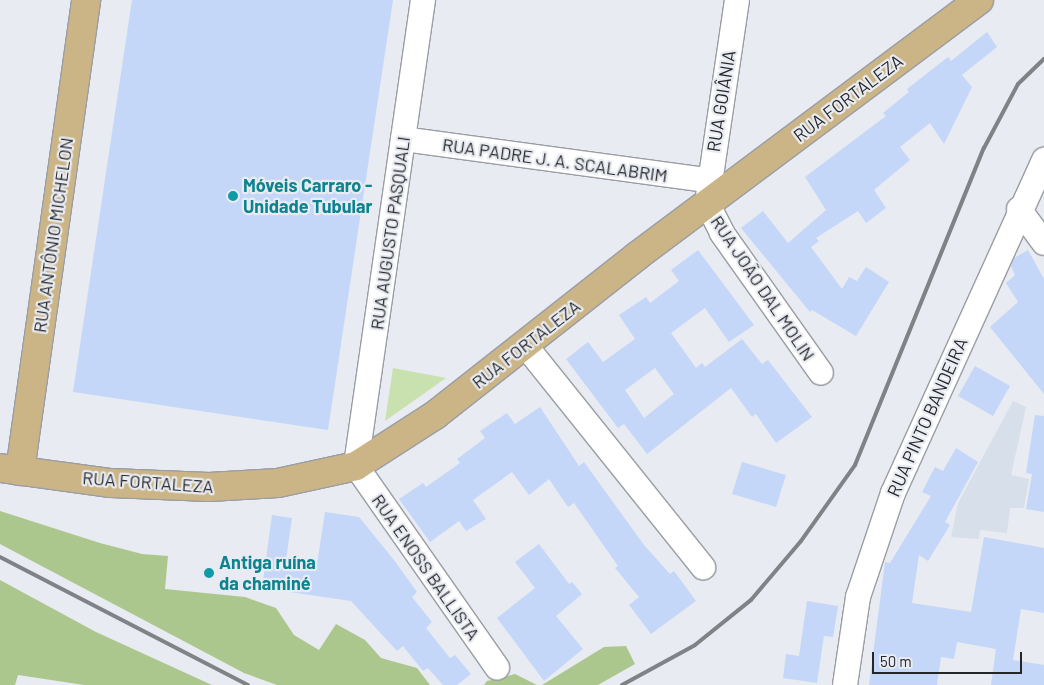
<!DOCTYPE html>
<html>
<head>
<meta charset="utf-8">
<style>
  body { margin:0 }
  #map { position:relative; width:1044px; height:685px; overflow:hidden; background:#e8ebf1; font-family:Barlow,sans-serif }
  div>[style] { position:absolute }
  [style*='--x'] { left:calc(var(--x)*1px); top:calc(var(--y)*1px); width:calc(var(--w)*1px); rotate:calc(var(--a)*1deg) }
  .built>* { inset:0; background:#d7dfeb }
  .green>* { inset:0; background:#c9e0af }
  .forest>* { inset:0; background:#acc78d }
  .building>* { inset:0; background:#c4d7f8 }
  .roads { filter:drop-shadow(1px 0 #9a9da3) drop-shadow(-1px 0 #9a9da3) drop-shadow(0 1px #9a9da3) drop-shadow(0 -1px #9a9da3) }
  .minor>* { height:24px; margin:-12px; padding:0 12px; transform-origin:12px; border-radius:12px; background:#fff }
  .major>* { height:28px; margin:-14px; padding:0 14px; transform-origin:14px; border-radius:14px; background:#cbb586 }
  .rail>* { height:4px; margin:-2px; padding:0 2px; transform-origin:2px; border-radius:2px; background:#808286 }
  .dots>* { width:14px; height:14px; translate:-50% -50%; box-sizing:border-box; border:2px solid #e8ebf1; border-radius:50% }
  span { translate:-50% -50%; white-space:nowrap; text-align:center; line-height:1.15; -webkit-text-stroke:4.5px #e8ebf1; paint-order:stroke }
  .street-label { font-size:18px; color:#252629 }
  .culture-label { font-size:18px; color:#0d838f; font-weight:700 }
  .left { translate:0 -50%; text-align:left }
  .scale { position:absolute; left:872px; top:652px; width:150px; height:22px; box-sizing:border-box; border:2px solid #252629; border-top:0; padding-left:6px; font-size:15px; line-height:18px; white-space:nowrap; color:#252629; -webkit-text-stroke:4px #e8ebf1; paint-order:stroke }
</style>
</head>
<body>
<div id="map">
  <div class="built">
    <div style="clip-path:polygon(1013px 401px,1026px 407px,1011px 475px,1029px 479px,1024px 508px,1010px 508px,1007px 533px,980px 530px,979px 539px,951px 537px,958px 503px)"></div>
  </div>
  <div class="green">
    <div style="clip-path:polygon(393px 368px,446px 378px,385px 421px)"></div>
  </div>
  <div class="forest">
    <div style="clip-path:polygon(0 511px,100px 543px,142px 554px,168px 556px,165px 589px,245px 597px,276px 608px,294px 635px,319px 650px,336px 624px,365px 640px,381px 658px,417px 668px,430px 685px,277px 685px,244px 673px,0 544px)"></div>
    <div style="clip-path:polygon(0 580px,96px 632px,212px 685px,84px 685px,18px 675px,15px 685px,0 685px)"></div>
    <div style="clip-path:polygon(626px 646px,635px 664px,598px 685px,542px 685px,604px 647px)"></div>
    <div style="clip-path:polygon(515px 674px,537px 685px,484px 685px,487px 681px)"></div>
  </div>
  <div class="building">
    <div style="clip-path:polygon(132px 0,393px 0,328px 430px,73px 392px)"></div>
    <div style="clip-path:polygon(987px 32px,997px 47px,962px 75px,972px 87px,944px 144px,930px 123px,900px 147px,910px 160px,874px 190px,886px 208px,866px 223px,858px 211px,816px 238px,819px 241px,811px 247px,842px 289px,849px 277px,857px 281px,866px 267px,889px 282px,856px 336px,812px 310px,810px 312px,741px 228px,763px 211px,788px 243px,826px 210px,805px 177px,886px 116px,883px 113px,909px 92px,907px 89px,948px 57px,951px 61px)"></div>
    <div style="clip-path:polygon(evenodd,698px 250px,754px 325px,729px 342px,705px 308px,671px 333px,696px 368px,702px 363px,705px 367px,742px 339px,762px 364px,768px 360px,812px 417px,776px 443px,756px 414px,752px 417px,731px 388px,647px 454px,624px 424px,618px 428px,566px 359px,588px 342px,603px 362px,635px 339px,619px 315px,646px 297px,650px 303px,679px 281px,671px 270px,698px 250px,655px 368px,674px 394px,644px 418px,625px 390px,655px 368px)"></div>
    <div style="clip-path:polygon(1028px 250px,1044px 279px,1044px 394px,990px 327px,1018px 302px,1006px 283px,1015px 275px,1011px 266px,1014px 258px)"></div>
    <div style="clip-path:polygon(975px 366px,1010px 386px,993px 416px,958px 396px)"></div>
    <div style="clip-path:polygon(540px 407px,579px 466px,584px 462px,644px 545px,670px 574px,674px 571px,696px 601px,651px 634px,629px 605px,639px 597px,615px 568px,618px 566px,574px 503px,568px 507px,549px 479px,529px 495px,512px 472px,473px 500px,486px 519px,466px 531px,459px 521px,430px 542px,399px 499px,423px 483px,426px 487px,460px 463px,457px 459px,485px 438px,480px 431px,507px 413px,515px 424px)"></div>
    <div style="clip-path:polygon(1035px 415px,1044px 416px,1044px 512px,1026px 509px,1032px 474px,1026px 473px)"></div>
    <div style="clip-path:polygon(956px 448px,978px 462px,945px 522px,950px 525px,928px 561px,919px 555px,912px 603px,971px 612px,984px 537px,1044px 548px,1044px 613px,1021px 609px,1013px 660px,1044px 665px,1044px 685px,991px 685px,996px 649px,957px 642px,954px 659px,941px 657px,937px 685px,869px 685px,885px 562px,890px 563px,931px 496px,922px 492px,935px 467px,943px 471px)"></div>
    <div style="clip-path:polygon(742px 462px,786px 475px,776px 507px,732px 494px)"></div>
    <div style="clip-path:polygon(325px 512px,359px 517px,394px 560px,417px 592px,412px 597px,432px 622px,426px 628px,450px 658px,455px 655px,471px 674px,457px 685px,443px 685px,428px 668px,423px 671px,403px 646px,397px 651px,351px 601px,262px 588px,272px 515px,292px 518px,285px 567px,316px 571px)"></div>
    <div style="clip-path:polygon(539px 544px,569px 584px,572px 582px,582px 594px,556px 616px,583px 649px,544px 681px,497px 618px,535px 588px,515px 562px)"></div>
    <div style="clip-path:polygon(807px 601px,838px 606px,833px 637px,824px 636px,817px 683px,783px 678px,786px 654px,799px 656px)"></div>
  </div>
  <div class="roads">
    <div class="minor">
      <div style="--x:423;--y:0;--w:471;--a:98.2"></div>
      <div style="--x:356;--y:466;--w:246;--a:55"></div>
      <div style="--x:737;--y:0;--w:205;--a:98.4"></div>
      <div style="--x:707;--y:203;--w:34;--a:63"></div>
      <div style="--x:722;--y:233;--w:171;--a:54.7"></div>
      <div style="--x:403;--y:139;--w:308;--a:7.7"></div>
      <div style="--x:1019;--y:209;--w:42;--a:53.7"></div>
      <div style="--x:525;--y:345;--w:285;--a:51.3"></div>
      <div style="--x:845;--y:685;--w:89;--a:-81.6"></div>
      <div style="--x:858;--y:597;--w:110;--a:-71.4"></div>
      <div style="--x:893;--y:493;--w:366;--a:-65.6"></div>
    </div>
    <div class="major">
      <div style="--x:0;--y:468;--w:112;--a:7.7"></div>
      <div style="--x:111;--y:483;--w:98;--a:2.3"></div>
      <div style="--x:209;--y:487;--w:69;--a:-3.3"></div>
      <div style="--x:278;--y:483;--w:80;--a:-12.3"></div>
      <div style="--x:356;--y:466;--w:94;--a:-32.8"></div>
      <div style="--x:435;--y:415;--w:257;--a:-38.2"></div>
      <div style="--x:637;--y:256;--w:427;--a:-36.8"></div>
      <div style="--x:20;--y:471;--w:476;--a:-82"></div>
    </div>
  </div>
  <div class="rail">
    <div style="--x:0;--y:557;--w:279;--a:27.3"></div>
    <div style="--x:622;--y:685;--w:83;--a:-28.7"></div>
    <div style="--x:695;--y:645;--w:72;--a:-38.8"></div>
    <div style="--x:751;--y:600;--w:77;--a:-49.7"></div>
    <div style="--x:801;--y:541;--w:93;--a:-54.6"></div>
    <div style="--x:855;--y:465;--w:342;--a:-67.9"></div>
    <div style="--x:984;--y:148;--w:72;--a:-62"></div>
    <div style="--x:1018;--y:84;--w:36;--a:-44"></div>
  </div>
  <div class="dots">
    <div style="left:233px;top:196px;background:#0f9aa8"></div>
    <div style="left:209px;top:573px;background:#0f9aa8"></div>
  </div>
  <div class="street-label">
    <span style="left:848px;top:98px;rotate:-37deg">RUA FORTALEZA</span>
    <span style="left:721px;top:101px;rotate:-81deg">RUA GOIÂNIA</span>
    <span style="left:555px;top:160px;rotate:8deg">RUA PADRE J. A. SCALABRIM</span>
    <span style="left:390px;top:233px;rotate:-82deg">RUA AUGUSTO PASQUALI</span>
    <span style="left:53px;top:235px;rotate:-82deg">RUA ANTÔNIO MICHELON</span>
    <span style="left:763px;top:288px;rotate:56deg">RUA JOÃO DAL MOLIN</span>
    <span style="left:526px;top:344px;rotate:-38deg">RUA FORTALEZA</span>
    <span style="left:927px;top:417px;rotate:-66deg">RUA PINTO BANDEIRA</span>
    <span style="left:148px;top:482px;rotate:4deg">RUA FORTALEZA</span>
    <span style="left:426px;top:567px;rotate:55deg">RUA ENOSS BALLISTA</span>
  </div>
  <div class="culture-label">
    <span class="left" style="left:243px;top:196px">Móveis Carraro -<br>Unidade Tubular</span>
    <span class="left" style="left:219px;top:573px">Antiga ruína<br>da chaminé</span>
  </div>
  <div class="scale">50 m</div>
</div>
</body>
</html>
